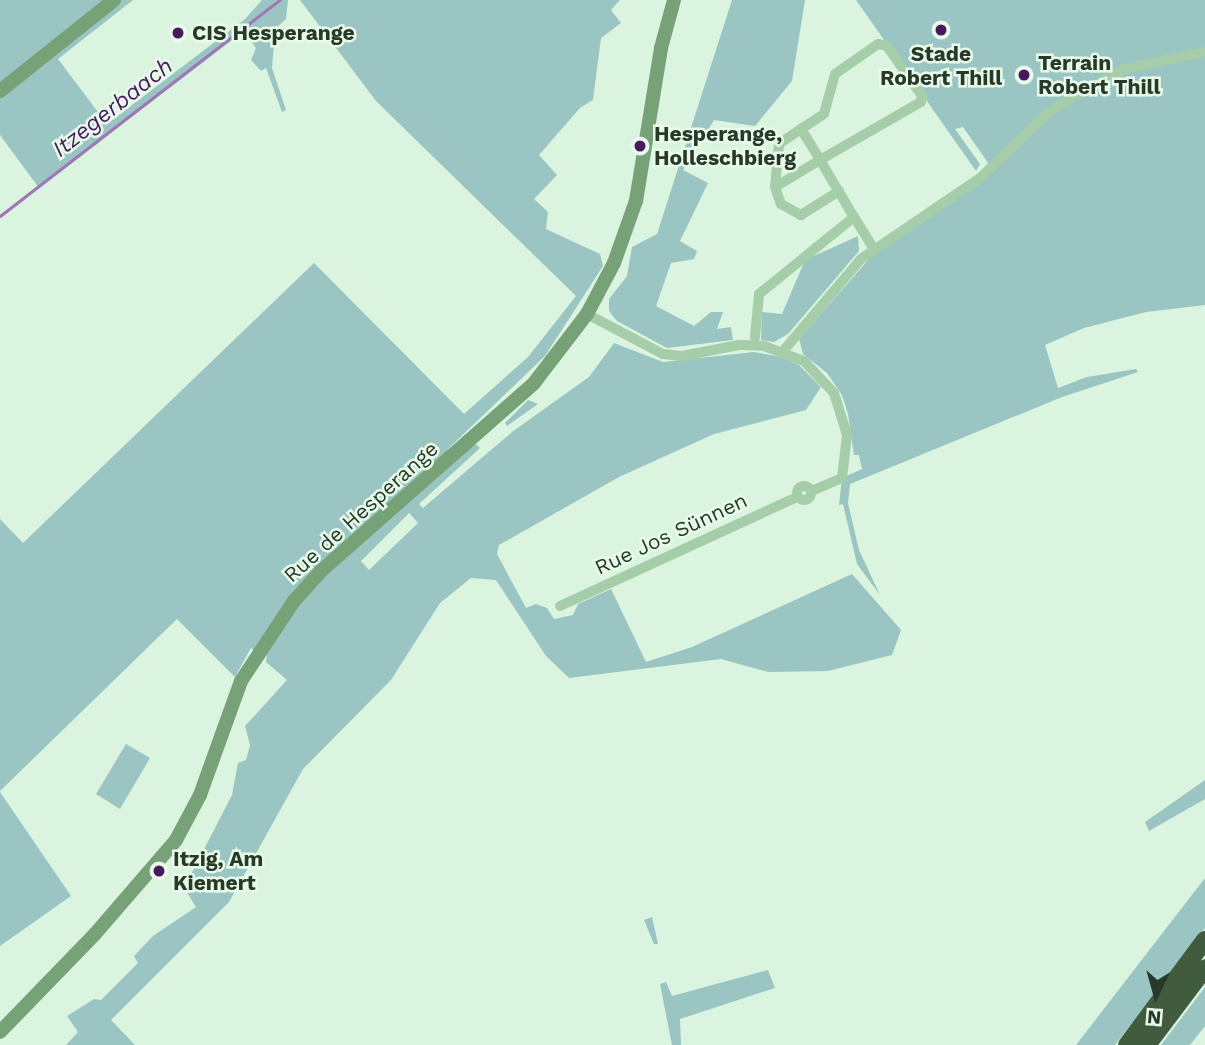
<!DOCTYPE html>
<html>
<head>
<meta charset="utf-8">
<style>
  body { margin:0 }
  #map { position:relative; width:1205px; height:1045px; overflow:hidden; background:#dbf4df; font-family:"Work Sans",sans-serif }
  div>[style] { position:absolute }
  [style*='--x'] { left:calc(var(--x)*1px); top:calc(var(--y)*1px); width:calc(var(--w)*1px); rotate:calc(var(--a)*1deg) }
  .green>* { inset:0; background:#9ac5c3 }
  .stream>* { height:2.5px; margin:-1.25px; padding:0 1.25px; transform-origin:1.25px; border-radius:1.25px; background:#a077b4 }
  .minor>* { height:10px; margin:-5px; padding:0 5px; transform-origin:5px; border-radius:5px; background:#a6cda9 }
  .minor>.ring { margin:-5px; padding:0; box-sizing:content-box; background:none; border:10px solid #a6cda9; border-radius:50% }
  .secondary>* { height:14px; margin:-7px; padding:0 7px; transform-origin:7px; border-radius:7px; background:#77a177 }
  .motorway>* { height:18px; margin:-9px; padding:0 9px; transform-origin:9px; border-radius:9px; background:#405b3e }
  .dots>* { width:19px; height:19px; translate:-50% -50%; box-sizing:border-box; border:4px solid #e8fbeb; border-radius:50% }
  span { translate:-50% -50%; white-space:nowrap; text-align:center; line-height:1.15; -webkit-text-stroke:5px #e8fbeb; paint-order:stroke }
  .poi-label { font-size:21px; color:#283927; font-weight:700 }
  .left { translate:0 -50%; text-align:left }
  .street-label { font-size:21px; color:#283927 }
  .water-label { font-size:23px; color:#49195e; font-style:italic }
  .north { position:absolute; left:1121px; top:961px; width:70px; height:70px; -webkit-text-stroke:5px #e8fbeb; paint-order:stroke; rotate:185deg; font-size:19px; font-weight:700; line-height:28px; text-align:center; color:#283927 }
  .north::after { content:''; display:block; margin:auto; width:24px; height:32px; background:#283927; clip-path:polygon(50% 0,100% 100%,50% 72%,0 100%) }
</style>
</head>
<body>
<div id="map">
  <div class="green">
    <div style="clip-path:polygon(0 0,133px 0,58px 59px,107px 124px,245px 19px,262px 0,288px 0,286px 19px,275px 29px,272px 68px,286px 110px,282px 112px,266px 68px,261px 71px,251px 60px,256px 48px,244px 31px,39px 188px,0 135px)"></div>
    <div style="clip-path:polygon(evenodd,300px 0,620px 0,611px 10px,621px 23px,601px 38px,593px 100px,580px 108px,539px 155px,557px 175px,534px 199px,548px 212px,546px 229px,600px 254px,603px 266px,545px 356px,447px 450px,453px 457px,476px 444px,480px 448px,419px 504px,423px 508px,512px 432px,589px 377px,614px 343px,663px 362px,754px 352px,781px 357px,799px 365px,821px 387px,806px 410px,714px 434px,619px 477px,499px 545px,497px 554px,526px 608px,536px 604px,547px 608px,554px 619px,573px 615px,578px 604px,611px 589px,646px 662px,692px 647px,852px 574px,901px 630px,892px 655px,828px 671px,768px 672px,721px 659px,569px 678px,546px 656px,496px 580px,471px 578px,440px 603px,391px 680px,303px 769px,229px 902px,111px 1020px,135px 1045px,66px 1045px,78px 1032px,67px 1016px,94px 999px,101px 1000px,138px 963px,134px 956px,153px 936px,196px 907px,184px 888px,232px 795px,238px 763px,246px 760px,250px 745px,245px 726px,287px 680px,266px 662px,267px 653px,256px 653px,251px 648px,235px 677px,177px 619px,0 791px,0 519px,23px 543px,314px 263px,464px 414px,528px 357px,576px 296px,376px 101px,300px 0,409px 513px,418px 523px,369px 570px,361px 561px,409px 513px)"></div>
    <div style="clip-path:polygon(732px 0,805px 0,792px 81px,755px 126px,714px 120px,683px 170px,708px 183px,680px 241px,697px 251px,694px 259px,671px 263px,656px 306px,694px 326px,711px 312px,723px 312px,717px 329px,731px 327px,733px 340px,667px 348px,617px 321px,609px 311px,609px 299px,627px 276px,632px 247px,657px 234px)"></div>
    <div style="clip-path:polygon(856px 0,1205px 0,1205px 305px,1146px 312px,1084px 328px,1045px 345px,1058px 388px,1087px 377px,1136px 369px,1138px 372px,1062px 397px,850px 484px,848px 503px,859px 550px,880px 595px,857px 564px,843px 504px,839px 505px,842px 478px,862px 469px,859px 455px,854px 455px,848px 414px,842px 395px,827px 373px,803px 354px,799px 339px,875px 252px,991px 167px,963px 127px,955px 129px,980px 164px,976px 171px)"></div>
    <div style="clip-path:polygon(858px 236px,859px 251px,788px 334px,774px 342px,761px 340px,762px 312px,782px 314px,805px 260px)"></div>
    <div style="clip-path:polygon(528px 400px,538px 404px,507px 426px,505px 423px)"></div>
    <div style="clip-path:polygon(126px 744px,150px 758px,120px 809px,96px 794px)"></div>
    <div style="clip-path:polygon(1205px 780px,1205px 799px,1149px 831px,1145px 822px)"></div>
    <div style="clip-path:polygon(0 792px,71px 896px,0 946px)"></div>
    <div style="clip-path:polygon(1205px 878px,1205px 928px,1115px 1045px,1076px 1045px)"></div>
    <div style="clip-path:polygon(652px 917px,658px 944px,654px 944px,644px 920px)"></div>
    <div style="clip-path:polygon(768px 970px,775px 988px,680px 1019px,681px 1045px,672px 1045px,660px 984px,666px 982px,672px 996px)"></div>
    <div style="clip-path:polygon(1205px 987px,1205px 1026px,1190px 1045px,1161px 1045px)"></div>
  </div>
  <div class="stream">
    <div style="--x:0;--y:216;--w:353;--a:-37.7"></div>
  </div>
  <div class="minor">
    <div style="--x:801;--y:129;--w:27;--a:146"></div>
    <div style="--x:779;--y:144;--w:43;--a:95.3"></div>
    <div style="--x:775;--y:187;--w:18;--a:71"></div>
    <div style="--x:781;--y:204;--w:23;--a:29"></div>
    <div style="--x:801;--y:215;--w:45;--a:-32.3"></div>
    <div style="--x:775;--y:187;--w:52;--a:-31"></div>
    <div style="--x:820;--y:160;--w:116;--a:-29.9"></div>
    <div style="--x:921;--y:102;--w:6;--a:-81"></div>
    <div style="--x:922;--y:96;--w:61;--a:-125"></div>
    <div style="--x:887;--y:46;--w:9;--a:-167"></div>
    <div style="--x:878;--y:44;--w:52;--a:145.1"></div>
    <div style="--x:835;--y:74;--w:41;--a:105.4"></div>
    <div style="--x:824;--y:114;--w:27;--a:147"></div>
    <div style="--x:801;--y:129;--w:36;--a:58"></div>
    <div style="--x:820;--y:160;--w:66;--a:59.2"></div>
    <div style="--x:854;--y:217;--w:36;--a:58"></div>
    <div style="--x:587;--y:314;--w:86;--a:27.8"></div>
    <div style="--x:663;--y:354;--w:19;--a:6"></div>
    <div style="--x:682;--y:356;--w:58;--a:-10.9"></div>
    <div style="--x:739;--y:345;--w:25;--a:2"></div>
    <div style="--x:764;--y:346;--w:43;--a:20.6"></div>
    <div style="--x:804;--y:361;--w:44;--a:46.8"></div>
    <div style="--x:834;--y:393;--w:44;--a:72.8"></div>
    <div style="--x:847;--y:435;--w:43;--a:96.6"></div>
    <div style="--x:842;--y:478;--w:34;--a:157"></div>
    <div style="--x:755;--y:337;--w:43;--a:-84.7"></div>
    <div style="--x:759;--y:294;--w:122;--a:-39"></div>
    <div style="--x:784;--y:350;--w:119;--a:-49.8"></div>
    <div style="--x:861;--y:259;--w:145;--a:-34.3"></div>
    <div style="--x:981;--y:177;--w:97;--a:-43.7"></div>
    <div style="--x:1051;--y:110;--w:84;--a:-29.3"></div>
    <div style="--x:1124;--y:69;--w:83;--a:-11.9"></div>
    <div class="ring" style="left:797px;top:486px;width:4px;height:4px"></div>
    <div style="--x:560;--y:606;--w:261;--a:-24.7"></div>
  </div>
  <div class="secondary">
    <div style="--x:0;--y:91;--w:146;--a:-38.6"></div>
    <div style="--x:0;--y:1032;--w:136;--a:-45.9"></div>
    <div style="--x:95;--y:934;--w:124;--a:-49.2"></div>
    <div style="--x:176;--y:840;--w:51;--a:-61.9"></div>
    <div style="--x:200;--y:795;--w:121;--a:-70.2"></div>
    <div style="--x:241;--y:681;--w:96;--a:-56.5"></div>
    <div style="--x:294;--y:601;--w:40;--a:-48"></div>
    <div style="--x:321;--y:571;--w:284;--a:-41.4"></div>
    <div style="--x:534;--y:383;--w:87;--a:-52.5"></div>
    <div style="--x:587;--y:314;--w:58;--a:-62.1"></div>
    <div style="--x:614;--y:263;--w:66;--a:-70.5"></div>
    <div style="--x:636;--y:201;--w:155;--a:-80.7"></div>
    <div style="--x:661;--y:48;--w:50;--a:-74.8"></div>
  </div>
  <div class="motorway">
    <div style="--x:1127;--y:1045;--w:131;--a:-53.4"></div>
    <div style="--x:1147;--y:1045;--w:96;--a:-53"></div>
  </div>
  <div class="dots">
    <div style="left:941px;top:30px;background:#49195e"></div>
    <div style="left:178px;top:33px;background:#49195e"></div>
    <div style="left:1024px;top:75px;background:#49195e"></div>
    <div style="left:640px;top:146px;background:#49195e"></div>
    <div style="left:159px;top:871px;background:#49195e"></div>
  </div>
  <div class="poi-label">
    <span class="left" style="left:192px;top:33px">CIS Hesperange</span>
    <span style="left:941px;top:66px">Stade<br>Robert Thill</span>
    <span class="left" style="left:1038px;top:75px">Terrain<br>Robert Thill</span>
    <span class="left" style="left:654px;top:146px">Hesperange,<br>Holleschbierg</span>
    <span class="left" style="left:173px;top:871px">Itzig, Am<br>Kiemert</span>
  </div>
  <div class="street-label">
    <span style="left:361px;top:512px;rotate:-42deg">Rue de Hesperange</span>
    <span style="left:671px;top:534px;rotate:-25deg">Rue Jos Sünnen</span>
  </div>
  <div class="water-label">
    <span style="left:113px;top:108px;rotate:-38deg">Itzegerbaach</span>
  </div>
  <div class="north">N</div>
</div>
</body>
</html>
